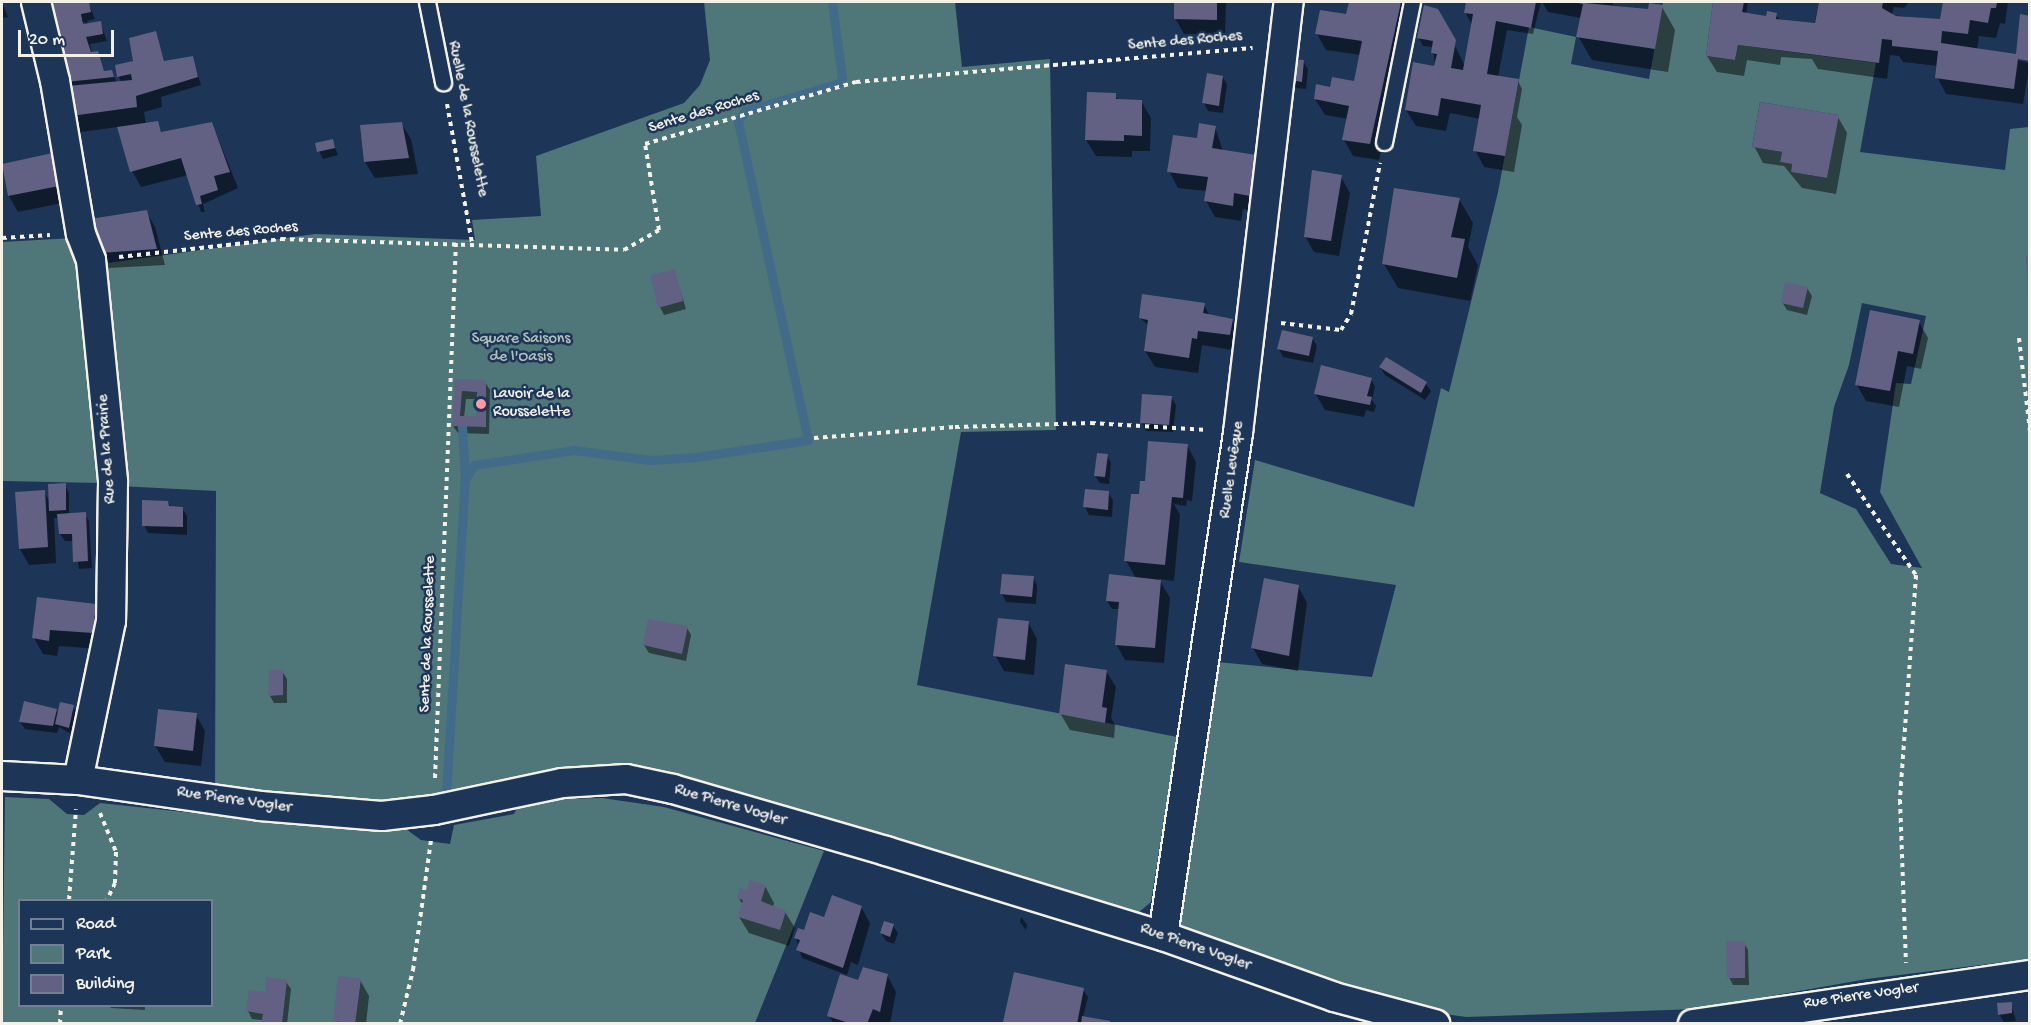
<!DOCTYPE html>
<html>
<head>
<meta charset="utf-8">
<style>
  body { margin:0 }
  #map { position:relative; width:2031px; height:1025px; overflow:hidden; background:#1d3557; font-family:"Gochi Hand",sans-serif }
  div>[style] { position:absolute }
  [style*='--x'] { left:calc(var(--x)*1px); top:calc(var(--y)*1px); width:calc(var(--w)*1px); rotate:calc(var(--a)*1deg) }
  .green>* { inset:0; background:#4f7679 }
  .shadow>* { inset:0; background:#0007 }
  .stream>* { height:9px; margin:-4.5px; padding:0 4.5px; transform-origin:4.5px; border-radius:4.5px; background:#426b8a }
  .building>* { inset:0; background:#626183 }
  .path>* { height:4px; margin-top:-2px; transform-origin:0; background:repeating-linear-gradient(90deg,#f4f1e8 0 4.5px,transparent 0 9px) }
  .roads { filter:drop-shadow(2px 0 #f4f1e8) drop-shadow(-2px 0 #f4f1e8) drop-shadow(0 2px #f4f1e8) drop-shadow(0 -2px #f4f1e8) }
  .service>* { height:15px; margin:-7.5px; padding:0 7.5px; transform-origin:7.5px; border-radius:7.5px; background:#1d3557 }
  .minor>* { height:28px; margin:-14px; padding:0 14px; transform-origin:14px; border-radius:14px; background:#1d3557 }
  .dots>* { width:16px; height:16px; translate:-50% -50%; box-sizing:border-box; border:3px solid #1d3557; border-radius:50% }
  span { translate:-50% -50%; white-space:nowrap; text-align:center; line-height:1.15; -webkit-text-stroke:5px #1d3557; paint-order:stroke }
  .street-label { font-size:16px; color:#f4f1e8 }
  .park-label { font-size:16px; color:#b2c0bc }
  .poi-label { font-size:16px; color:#f4f1e8 }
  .left { translate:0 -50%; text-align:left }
  .frame { position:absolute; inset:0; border:3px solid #f4f1e8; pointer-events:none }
  .legend { position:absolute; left:18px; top:899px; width:195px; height:108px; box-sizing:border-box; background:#1d3557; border:2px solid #738091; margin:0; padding:8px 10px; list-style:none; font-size:18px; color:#f4f1e8 }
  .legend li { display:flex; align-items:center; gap:12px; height:30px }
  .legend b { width:30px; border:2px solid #738091 }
  .scale { position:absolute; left:18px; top:30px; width:96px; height:27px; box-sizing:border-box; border:3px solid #f4f1e8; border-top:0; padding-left:8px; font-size:18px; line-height:21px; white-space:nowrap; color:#f4f1e8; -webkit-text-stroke:4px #1d3557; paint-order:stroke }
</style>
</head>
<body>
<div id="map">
  <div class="green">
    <div style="clip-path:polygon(704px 2px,955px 2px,962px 67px,1050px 59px,1056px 430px,961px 432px,917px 685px,1177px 737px,1151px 902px,1138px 913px,651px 772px,394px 803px,215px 791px,216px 491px,119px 486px,101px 264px,315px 234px,475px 240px,472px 220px,541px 216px,536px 156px,684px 103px,700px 85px,710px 60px)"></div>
    <div style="clip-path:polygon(evenodd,1663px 2px,1713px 2px,1706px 56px,1735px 60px,1738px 45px,1876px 63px,1860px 152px,2005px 170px,2010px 129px,2029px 127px,2030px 255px,2026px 256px,2030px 299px,2029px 959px,1867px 979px,1698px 1009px,1466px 1017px,1424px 1011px,1351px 989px,1178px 929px,1217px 662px,1372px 677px,1396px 585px,1239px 562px,1255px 460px,1414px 507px,1441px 388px,1449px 392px,1498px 192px,1529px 27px,1576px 37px,1571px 64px,1649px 79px,1663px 2px,1760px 102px,1838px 115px,1827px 178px,1791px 172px,1792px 164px,1780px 162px,1782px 152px,1752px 147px,1760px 102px,1663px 2px,1862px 303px,1926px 316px,1911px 384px,1896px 383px,1880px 492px,1922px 568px,1891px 564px,1856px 509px,1820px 493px,1834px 407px,1849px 365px,1862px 303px)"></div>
    <div style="clip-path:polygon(73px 238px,85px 284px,100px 483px,2px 481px,2px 242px)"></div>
    <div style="clip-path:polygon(evenodd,5px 797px,49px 799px,67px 814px,84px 815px,100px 803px,334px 828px,399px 824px,421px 840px,450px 844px,454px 825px,514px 814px,518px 806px,561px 799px,602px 798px,664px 807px,824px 851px,755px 1023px,2px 1024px,5px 797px,20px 900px,212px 900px,212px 1006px,20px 1006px,20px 900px)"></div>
  </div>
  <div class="shadow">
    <div style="clip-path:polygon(2px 2px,8px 17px,2px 18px)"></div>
    <div style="clip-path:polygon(evenodd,48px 2px,88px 2px,95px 19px,87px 21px,88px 24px,100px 22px,107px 41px,90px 44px,92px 54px,97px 53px,105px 73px,112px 72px,117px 83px,122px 83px,119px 77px,135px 62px,155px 33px,165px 63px,192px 57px,201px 85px,161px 97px,162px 107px,144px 112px,146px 125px,157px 122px,162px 133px,212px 123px,238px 188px,203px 204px,205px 212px,201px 212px,188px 175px,141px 187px,132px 171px,118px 127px,81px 132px,72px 116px,48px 2px,85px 22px,86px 25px,57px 27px,85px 22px)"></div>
    <div style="clip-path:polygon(1176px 2px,1226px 2px,1225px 35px,1184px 34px,1175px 18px)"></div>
    <div style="clip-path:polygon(1351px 2px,1413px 2px,1379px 160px,1353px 156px,1344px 140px,1348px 119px,1325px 115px,1315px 99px,1331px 88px,1355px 82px,1361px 55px,1326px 50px,1317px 34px,1347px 16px)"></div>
    <div style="clip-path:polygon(1467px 2px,1541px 2px,1533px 34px,1507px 30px,1498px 77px,1518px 81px,1522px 89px,1517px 117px,1522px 125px,1514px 172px,1484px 167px,1475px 150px,1481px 119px,1450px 113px,1446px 131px,1416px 126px,1406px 110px,1435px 67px,1433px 47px,1423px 46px,1419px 38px,1437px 10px,1465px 66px,1472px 25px,1465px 12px)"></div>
    <div style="clip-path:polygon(1542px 2px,1613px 2px,1613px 5px,1649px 11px,1662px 7px,1675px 30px,1668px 72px,1592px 60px,1578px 36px,1581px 18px,1548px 12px)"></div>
    <div style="clip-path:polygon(1715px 2px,1748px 2px,1746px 15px,1767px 18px,1776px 14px,1780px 21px,1814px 25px,1819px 2px,1909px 2px,1904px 8px,1894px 7px,1892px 15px,1942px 21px,1944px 2px,2008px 2px,2005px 24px,2000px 23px,1996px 38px,1979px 36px,1977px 50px,2030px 63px,2023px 104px,1946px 94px,1937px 77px,1938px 66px,1903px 62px,1899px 56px,1890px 55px,1887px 79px,1818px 69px,1812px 59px,1781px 57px,1780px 65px,1747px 60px,1744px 76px,1717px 72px,1707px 56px)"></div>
    <div style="clip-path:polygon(1303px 61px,1308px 69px,1306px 89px,1296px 88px,1292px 80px)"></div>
    <div style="clip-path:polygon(1223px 77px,1227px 85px,1223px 113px,1208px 111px,1204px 103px)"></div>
    <div style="clip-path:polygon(1089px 94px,1115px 95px,1119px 101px,1141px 101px,1151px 118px,1150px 151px,1132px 151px,1132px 157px,1096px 156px,1086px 140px)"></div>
    <div style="clip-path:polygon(1838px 117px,1847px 133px,1836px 194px,1802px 188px,1784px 166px,1763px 163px,1754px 146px)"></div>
    <div style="clip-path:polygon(401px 123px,411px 139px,418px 174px,375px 178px,365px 162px)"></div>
    <div style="clip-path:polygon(1215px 127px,1223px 151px,1255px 156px,1264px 172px,1259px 211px,1243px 209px,1241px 221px,1215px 217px,1206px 201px,1207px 191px,1178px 188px,1169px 171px)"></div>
    <div style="clip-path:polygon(332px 140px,338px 155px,323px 159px,319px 151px)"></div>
    <div style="clip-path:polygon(57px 154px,72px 201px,18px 212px,9px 196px,3px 165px)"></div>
    <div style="clip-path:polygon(1341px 177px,1350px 193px,1339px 256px,1314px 252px,1305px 236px)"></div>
    <div style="clip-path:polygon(1459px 199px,1473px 223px,1468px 247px,1478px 265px,1470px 301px,1398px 288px,1384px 264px)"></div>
    <div style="clip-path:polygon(146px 211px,155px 227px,165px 265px,109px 268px,100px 251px)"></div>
    <div style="clip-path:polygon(674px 271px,686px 309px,664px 315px,660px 307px)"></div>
    <div style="clip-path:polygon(1807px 288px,1812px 296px,1807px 315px,1787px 310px,1782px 302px)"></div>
    <div style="clip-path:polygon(1204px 305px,1210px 316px,1232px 320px,1242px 336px,1239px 351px,1202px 345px,1198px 373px,1155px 367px,1145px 351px,1149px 326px,1140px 318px)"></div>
    <div style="clip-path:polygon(1919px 322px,1928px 338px,1921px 369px,1907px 366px,1899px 407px,1866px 401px,1857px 385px)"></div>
    <div style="clip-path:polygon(1312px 338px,1317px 346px,1313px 363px,1283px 357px,1279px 349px)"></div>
    <div style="clip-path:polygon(1380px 367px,1426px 384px,1431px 391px,1425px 400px,1385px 375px)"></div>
    <div style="clip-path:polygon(1371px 379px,1375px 387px,1372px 400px,1376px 406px,1374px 412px,1366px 410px,1364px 417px,1325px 410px,1315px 393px)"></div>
    <div style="clip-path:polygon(evenodd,456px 381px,485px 382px,490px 390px,489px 434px,458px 433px,453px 426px,456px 381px,466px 399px,478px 399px,478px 418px,464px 418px,466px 399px)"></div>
    <div style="clip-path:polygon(1144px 396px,1171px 397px,1176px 405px,1173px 432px,1146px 431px,1142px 423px)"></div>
    <div style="clip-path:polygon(1187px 445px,1196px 462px,1192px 501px,1187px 500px,1186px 506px,1174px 504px,1180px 515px,1174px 581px,1159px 579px,1170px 598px,1164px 663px,1125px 660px,1116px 644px,1120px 609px,1112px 609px,1107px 601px,1136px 578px,1126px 561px,1148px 483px)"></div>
    <div style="clip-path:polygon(1107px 455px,1111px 463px,1109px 484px,1100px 483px,1095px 476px)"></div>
    <div style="clip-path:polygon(65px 485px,69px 493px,69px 515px,85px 514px,89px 521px,92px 568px,79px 569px,74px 541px,65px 541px,60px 534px,59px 518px,54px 518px,56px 563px,29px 565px,20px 549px,44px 492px,50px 502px)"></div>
    <div style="clip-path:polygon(1108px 493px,1113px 500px,1112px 517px,1089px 515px,1085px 507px)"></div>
    <div style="clip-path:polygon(168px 502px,171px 508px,182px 508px,187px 516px,187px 535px,148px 533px,144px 525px)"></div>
    <div style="clip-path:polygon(1033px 577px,1037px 585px,1036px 604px,1006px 602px,1002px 594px)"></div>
    <div style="clip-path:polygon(1298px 586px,1307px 603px,1298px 671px,1262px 664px,1253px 648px)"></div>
    <div style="clip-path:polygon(95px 605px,104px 622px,101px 649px,59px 646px,57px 656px,43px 654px,34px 638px)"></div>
    <div style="clip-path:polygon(1028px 622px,1037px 639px,1034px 675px,1004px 671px,995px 655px)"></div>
    <div style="clip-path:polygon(687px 628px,691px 635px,686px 661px,649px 653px,644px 645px)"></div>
    <div style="clip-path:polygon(282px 671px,287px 679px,287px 703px,274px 703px,270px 696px)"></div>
    <div style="clip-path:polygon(1106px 671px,1116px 687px,1111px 718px,1115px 725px,1114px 738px,1070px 730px,1060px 713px)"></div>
    <div style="clip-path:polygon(73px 707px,77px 714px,73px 735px,59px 727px,57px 733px,25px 729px,20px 722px,56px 710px,59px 714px)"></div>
    <div style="clip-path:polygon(196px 715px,205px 731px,201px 766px,165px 762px,155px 746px)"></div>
    <div style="clip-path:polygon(765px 886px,774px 903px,773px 907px,785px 912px,795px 928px,789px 946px,749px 933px,739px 917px,743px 905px,738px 897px)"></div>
    <div style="clip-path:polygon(861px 907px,870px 923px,858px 965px,851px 962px,847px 975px,802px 958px,796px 938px,825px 919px)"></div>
    <div style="clip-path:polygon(1021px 917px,1027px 925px,1026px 930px,1020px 922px)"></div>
    <div style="clip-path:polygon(893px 926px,898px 933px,894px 944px,886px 941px,881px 933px)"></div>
    <div style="clip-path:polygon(1744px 943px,1748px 950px,1749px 985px,1733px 985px,1729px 977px)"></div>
    <div style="clip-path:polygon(1015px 974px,1083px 990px,1088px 997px,1083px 1017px,1110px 1024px,1005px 1024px)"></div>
    <div style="clip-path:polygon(887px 975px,896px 992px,890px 1024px,833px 1023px,829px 1015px,859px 982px)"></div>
    <div style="clip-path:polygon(360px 980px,369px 996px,366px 1024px,336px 1024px)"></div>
    <div style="clip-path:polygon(286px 982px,291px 989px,287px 1024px,263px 1024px,263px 1020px,252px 1019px,248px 1011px)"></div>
    <div style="clip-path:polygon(2011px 1004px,2016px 1021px,2004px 1022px,1999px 1014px)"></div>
    <div style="clip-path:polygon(110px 1006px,145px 1006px,145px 1010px,111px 1008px)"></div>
  </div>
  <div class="stream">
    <div style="--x:462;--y:426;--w:53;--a:86.8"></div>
    <div style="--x:446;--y:795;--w:317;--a:-86.6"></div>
    <div style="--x:465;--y:479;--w:17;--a:-57"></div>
    <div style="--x:474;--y:465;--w:101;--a:-8.5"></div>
    <div style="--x:574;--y:450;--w:77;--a:7.5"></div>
    <div style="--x:650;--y:460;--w:46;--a:-3.7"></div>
    <div style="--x:696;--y:457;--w:113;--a:-8.6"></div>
    <div style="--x:808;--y:440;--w:327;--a:-102.4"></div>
    <div style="--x:738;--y:121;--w:12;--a:-55"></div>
    <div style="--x:745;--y:111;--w:98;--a:-16.6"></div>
    <div style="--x:839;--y:83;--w:6;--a:-59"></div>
    <div style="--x:842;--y:78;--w:77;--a:-97.5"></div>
  </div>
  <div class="building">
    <div style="clip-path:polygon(46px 2px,89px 2px,91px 12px,81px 14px,83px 24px,101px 21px,103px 34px,86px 37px,91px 52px,98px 51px,104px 71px,112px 70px,114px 77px,66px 82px)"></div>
    <div style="clip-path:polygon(1174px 2px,1217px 2px,1217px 20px,1174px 19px)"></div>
    <div style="clip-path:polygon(1349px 2px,1401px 2px,1370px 144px,1342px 140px,1349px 106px,1314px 99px,1316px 84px,1330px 87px,1332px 77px,1354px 81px,1362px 41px,1315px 34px,1320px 10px,1346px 14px)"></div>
    <div style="clip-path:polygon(1466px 2px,1536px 2px,1531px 28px,1496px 21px,1487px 74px,1519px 79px,1505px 156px,1473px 151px,1481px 105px,1441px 98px,1438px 116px,1405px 110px,1413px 62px,1434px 66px,1437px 54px,1431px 53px,1433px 41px,1417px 38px,1424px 5px,1438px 9px,1456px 40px,1451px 68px,1463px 70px,1473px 14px,1464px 13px)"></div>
    <div style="clip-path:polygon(1574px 2px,1648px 9px,1649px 3px,1663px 5px,1655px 49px,1576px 37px,1583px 4px)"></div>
    <div style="clip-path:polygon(1713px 2px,1744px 2px,1742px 12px,1766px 16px,1767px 11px,1777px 13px,1776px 19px,1815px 23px,1819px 2px,1883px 2px,1882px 8px,1896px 16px,1940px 19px,1943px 2px,1997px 2px,1996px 8px,1991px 8px,1988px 23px,1970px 20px,1968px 34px,1942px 31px,1941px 43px,2016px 54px,2020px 14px,2030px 16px,2030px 61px,2018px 59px,2014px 89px,1935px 78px,1938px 51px,1892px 46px,1892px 40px,1882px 39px,1879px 63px,1738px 45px,1735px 60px,1706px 56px)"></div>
    <div style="clip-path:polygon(156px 31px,164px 61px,193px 56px,198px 77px,136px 96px,137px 107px,71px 116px,67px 86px,132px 80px,131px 74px,117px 77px,115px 65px,133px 61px,129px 38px)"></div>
    <div style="clip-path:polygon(1292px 59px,1304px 60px,1302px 82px,1290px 80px)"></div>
    <div style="clip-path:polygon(1207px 73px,1223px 76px,1219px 106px,1202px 103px)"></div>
    <div style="clip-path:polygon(1087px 92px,1116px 93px,1116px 99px,1142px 100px,1142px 136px,1124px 135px,1124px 141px,1085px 140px)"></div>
    <div style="clip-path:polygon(1760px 102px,1839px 115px,1827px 178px,1791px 172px,1792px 164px,1780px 162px,1782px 152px,1752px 147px)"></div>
    <div style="clip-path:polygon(158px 121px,161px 132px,212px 122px,230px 172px,214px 176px,218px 190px,200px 196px,202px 204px,196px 205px,181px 158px,130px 172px,117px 127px)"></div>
    <div style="clip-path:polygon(402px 122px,409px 158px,364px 162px,360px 125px)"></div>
    <div style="clip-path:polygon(1199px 123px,1216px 126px,1212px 148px,1256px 155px,1250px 196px,1234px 193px,1233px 206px,1204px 201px,1208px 177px,1167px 172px,1173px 135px,1197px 138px)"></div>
    <div style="clip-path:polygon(333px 139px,335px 148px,317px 152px,315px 143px)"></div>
    <div style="clip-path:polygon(57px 152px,64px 185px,8px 196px,2px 164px)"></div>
    <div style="clip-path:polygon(1312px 170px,1342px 175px,1331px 241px,1304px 237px)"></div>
    <div style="clip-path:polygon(1394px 188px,1460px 198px,1451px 237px,1465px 239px,1457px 278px,1382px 264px)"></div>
    <div style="clip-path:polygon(147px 210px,157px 249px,100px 253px,90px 219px)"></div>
    <div style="clip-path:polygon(2026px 255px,2030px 255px,2030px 296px,2028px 296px)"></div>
    <div style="clip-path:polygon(675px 269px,683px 301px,658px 308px,650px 275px)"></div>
    <div style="clip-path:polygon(1785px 282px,1808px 287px,1803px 308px,1781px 303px)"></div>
    <div style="clip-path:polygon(1142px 294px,1205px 303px,1203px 313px,1233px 319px,1230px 335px,1198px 331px,1197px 339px,1192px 338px,1189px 358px,1144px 351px,1148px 320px,1139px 318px)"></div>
    <div style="clip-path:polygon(1870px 310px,1920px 320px,1913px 354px,1898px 351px,1890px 391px,1855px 385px)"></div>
    <div style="clip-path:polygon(1282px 330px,1313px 337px,1309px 356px,1277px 349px)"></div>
    <div style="clip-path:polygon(1386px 357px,1427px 382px,1421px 393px,1379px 367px)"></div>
    <div style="clip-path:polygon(1321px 365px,1372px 378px,1367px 396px,1372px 397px,1370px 405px,1314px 394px)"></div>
    <div style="clip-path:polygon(evenodd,455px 379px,486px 380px,486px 427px,452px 426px,455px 379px,462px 391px,477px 392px,476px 416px,460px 416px,462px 391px)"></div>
    <div style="clip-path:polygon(1142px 394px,1172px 396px,1169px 425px,1140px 423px)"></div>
    <div style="clip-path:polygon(1148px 441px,1188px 444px,1183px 498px,1172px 497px,1165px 565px,1124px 561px,1131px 494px,1139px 494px,1140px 481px,1145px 481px)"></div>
    <div style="clip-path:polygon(1097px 453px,1108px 454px,1105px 477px,1094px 476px)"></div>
    <div style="clip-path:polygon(66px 483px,66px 510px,49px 511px,48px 484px)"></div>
    <div style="clip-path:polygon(1085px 489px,1109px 491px,1108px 510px,1083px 507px)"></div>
    <div style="clip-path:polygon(45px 490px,48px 547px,19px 549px,15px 492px)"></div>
    <div style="clip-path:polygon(142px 500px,168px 501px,169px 506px,183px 507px,183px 527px,142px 526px)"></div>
    <div style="clip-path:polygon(86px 512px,88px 561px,73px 562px,72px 534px,59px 534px,57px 514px)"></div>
    <div style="clip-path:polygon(1002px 574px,1034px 576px,1032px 597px,1000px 594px)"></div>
    <div style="clip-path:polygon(1109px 574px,1161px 580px,1155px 648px,1115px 645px,1119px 602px,1106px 601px)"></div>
    <div style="clip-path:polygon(1264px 578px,1299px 585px,1289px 656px,1251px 648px)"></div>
    <div style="clip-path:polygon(37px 597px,96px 604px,93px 633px,50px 630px,49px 641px,32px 638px)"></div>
    <div style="clip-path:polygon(998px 618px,1029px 621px,1025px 660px,993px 656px)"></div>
    <div style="clip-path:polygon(648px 619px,688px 626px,682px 654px,643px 645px)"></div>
    <div style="clip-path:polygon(1065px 664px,1107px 670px,1102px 707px,1107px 708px,1105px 723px,1059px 714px)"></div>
    <div style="clip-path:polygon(269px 670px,283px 670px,283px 695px,268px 696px)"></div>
    <div style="clip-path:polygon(24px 701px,57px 709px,53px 726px,19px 722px)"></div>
    <div style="clip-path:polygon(60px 702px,74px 705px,69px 728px,55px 724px)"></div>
    <div style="clip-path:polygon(158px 709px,197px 713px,193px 751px,154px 746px)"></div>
    <div style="clip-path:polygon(750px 880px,766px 885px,761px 901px,786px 911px,780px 930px,738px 917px,743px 900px,737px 898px,740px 888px,747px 890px)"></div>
    <div style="clip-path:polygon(832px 895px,862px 906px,843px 968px,796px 950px,800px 940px,794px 938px,798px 928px,804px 930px,810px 912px,824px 917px)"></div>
    <div style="clip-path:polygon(884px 921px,894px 924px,890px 937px,880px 933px)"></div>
    <div style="clip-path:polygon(1726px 941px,1745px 941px,1745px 978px,1727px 978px)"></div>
    <div style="clip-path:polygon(863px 967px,888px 974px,880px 1012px,873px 1009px,867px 1024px,852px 1024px,827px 1016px,840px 974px,858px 980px)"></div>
    <div style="clip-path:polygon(1014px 972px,1084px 988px,1077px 1024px,1003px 1022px)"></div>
    <div style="clip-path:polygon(338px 976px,361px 979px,355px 1024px,333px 1021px)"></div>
    <div style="clip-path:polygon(266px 977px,287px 980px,282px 1024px,261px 1024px,263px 1014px,246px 1011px,249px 990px,265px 992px)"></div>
    <div style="clip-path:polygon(2012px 1002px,2012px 1013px,1998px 1015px,1997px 1003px)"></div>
    <div style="clip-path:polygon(1082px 1016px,1110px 1021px,1110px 1024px,1081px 1024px)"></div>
  </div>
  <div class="path">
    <div style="--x:447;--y:104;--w:141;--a:79.8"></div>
    <div style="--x:2;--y:238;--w:48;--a:-3.6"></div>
    <div style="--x:119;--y:257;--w:163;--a:-6.3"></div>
    <div style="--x:281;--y:239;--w:343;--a:1.8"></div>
    <div style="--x:624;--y:250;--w:40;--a:-29.7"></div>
    <div style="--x:659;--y:230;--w:87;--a:-99.2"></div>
    <div style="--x:645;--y:144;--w:220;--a:-16.4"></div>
    <div style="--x:856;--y:82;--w:398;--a:-4.9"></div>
    <div style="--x:1281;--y:323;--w:60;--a:6.7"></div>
    <div style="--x:1341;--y:330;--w:19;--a:-58"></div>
    <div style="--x:1351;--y:314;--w:154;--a:-79.1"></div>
    <div style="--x:2019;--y:338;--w:95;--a:83.3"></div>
    <div style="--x:814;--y:438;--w:141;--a:-4.5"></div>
    <div style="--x:955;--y:427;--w:136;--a:-1.7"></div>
    <div style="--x:1091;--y:423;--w:117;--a:3.4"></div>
    <div style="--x:1847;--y:474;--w:122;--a:55.7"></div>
    <div style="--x:1916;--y:575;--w:226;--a:94.1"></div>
    <div style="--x:1900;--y:800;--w:163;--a:87.9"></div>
    <div style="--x:435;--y:778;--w:536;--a:-87.76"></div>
    <div style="--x:100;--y:813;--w:42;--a:67.7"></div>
    <div style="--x:116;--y:852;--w:31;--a:92"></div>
    <div style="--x:115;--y:883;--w:19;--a:115"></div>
    <div style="--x:69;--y:900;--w:91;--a:-85.6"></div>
    <div style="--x:60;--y:1024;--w:18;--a:-87"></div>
    <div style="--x:400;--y:1024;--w:56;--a:-76.5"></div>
    <div style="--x:413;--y:970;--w:131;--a:-82.1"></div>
  </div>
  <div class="roads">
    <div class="service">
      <div style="--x:427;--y:2;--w:82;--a:78.7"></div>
      <div style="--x:1384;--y:142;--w:143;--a:-78.7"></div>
    </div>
    <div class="minor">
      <div style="--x:36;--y:2;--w:81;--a:76.5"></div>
      <div style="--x:55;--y:81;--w:155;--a:80.4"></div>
      <div style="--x:81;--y:234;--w:28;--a:69"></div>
      <div style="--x:91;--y:260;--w:223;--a:84.3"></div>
      <div style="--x:113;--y:482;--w:139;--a:90.8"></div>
      <div style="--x:111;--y:621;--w:162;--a:101.7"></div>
      <div style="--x:2;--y:776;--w:76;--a:3"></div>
      <div style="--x:78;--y:780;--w:184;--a:8.1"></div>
      <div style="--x:260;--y:806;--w:122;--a:4.7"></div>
      <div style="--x:382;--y:816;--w:52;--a:-6.6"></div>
      <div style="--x:434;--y:810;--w:131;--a:-11.9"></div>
      <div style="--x:562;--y:783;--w:64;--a:-3.6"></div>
      <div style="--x:626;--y:779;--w:48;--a:12"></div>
      <div style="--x:673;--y:789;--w:222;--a:16.2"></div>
      <div style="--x:886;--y:851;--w:290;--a:17.1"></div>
      <div style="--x:1163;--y:936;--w:182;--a:19.6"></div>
      <div style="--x:1334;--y:997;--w:105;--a:15"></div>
      <div style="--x:1163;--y:936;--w:509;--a:-81.52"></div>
      <div style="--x:1238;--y:433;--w:434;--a:-83.3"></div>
      <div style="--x:1693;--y:1024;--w:341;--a:-8.3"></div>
    </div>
  </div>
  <div class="dots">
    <div style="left:481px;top:404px;background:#ff9aa2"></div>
  </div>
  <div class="street-label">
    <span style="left:1185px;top:42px;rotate:-5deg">Sente des Roches</span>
    <span style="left:704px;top:113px;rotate:-17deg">Sente des Roches</span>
    <span style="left:467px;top:119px;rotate:79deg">Ruelle de la Rousselette</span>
    <span style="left:241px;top:233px;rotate:-5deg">Sente des Roches</span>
    <span style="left:108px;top:449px;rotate:-94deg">Rue de la Prairie</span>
    <span style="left:1233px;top:470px;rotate:-82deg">Ruelle Levêque</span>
    <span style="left:429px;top:634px;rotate:-88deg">Sente de la Rousselette</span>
    <span style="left:234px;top:801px;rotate:8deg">Rue Pierre Vogler</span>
    <span style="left:730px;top:806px;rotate:16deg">Rue Pierre Vogler</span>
    <span style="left:1195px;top:948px;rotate:19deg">Rue Pierre Vogler</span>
    <span style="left:1861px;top:997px;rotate:-8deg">Rue Pierre Vogler</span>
  </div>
  <div class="park-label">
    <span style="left:521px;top:349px">Square Saisons<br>de l'Oasis</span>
  </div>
  <div class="poi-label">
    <span class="left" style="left:493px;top:404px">Lavoir de la<br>Rousselette</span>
  </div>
  <div class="frame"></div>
  <ul class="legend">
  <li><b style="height:8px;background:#1d3557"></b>Road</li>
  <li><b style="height:16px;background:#4f7679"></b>Park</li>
  <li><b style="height:16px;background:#626183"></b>Building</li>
  </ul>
  <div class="scale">20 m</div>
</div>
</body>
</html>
